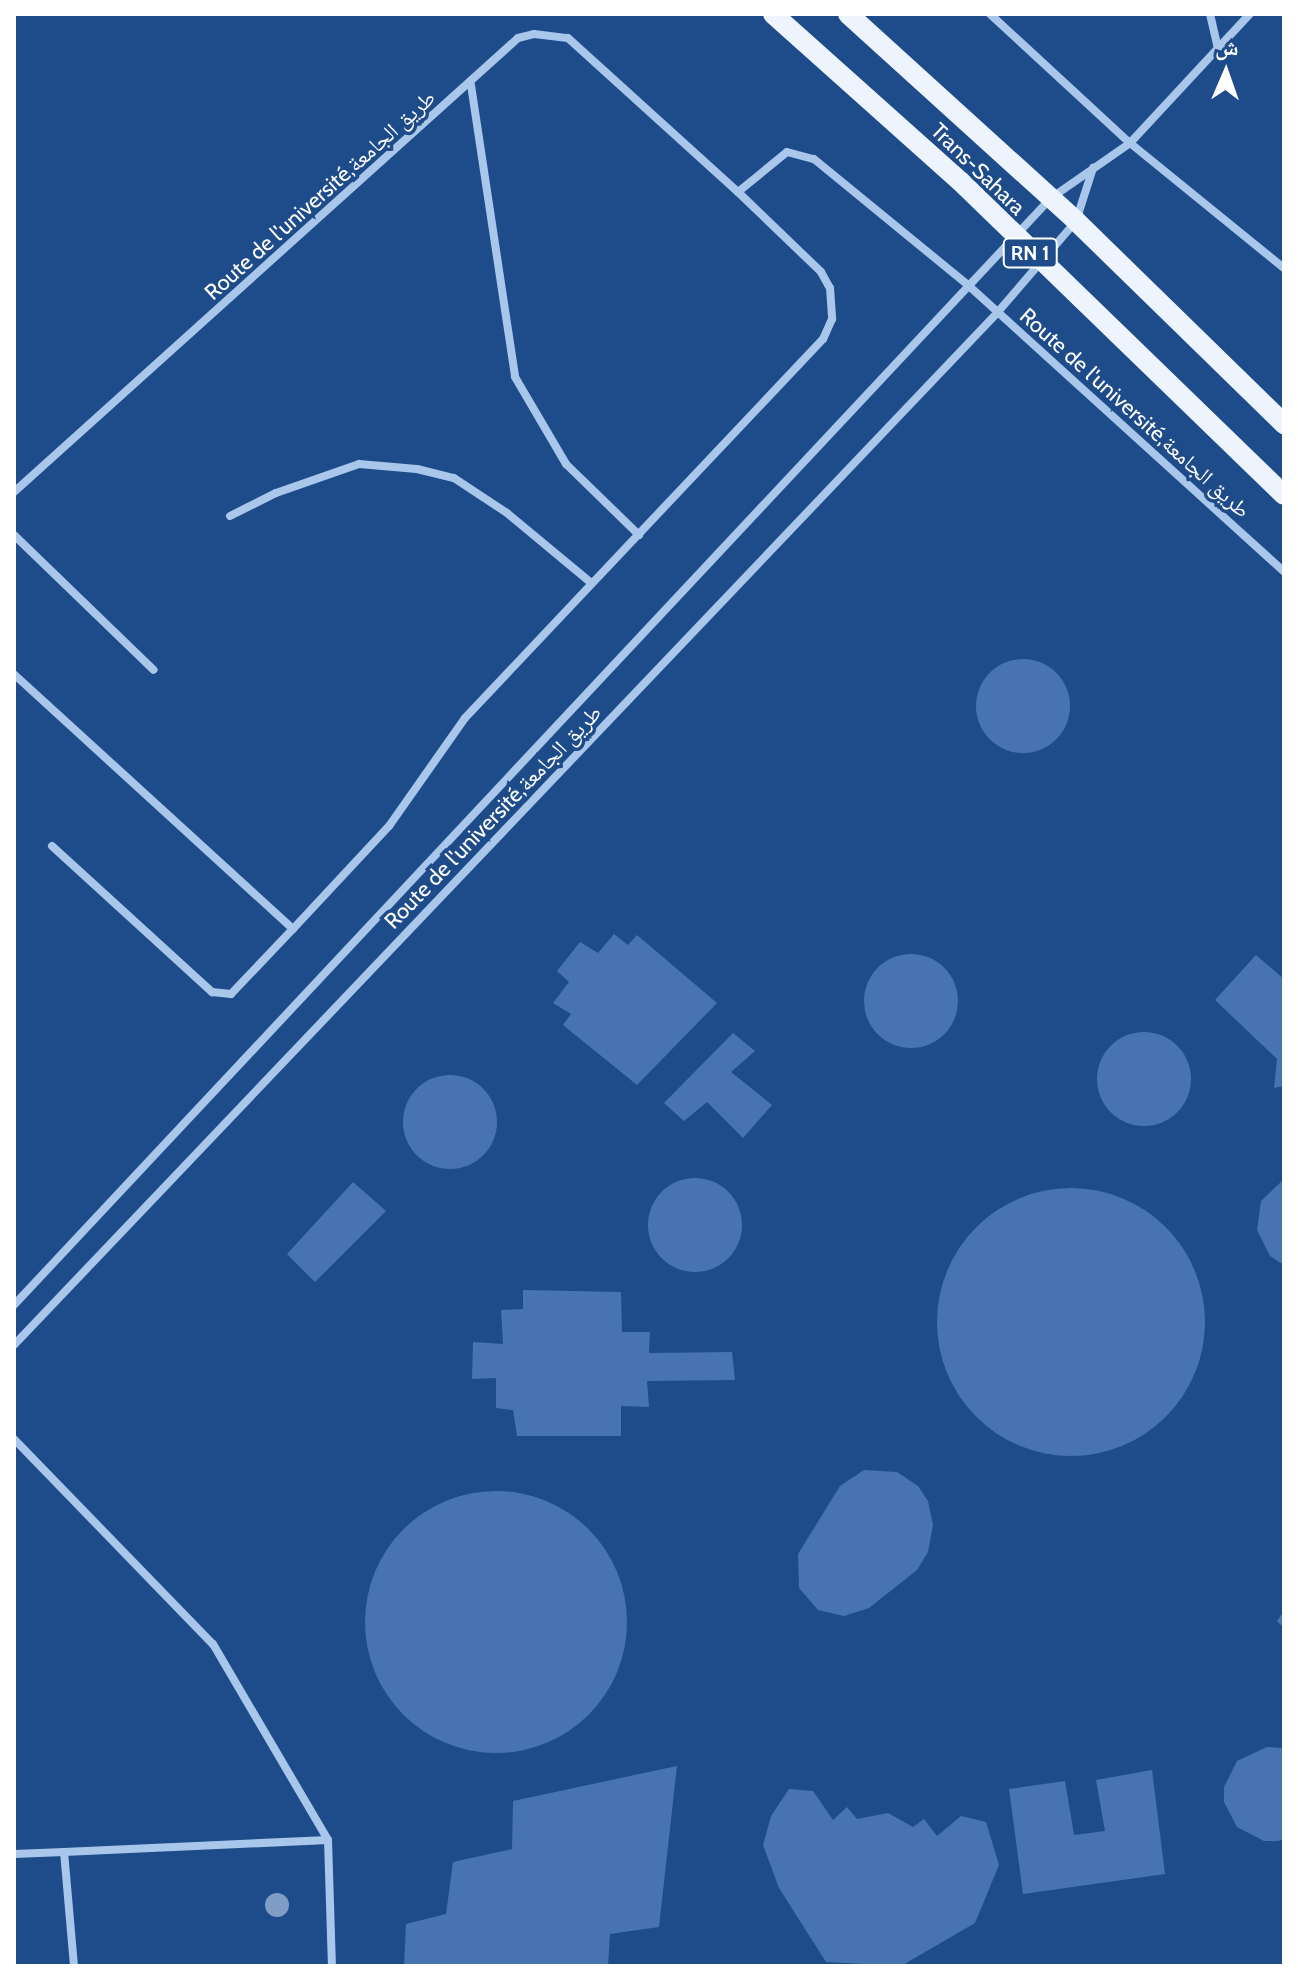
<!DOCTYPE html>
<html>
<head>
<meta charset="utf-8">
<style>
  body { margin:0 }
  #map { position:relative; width:1298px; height:1980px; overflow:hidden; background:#1e4b89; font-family:Cabin,"Noto Naskh Arabic",sans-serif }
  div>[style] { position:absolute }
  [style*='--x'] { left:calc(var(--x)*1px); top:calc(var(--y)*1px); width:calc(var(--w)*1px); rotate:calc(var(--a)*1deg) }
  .building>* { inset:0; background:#4774b1 }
  .round { border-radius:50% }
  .minor>* { height:8px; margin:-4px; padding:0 4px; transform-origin:4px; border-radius:4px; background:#a9c6eb }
  .primary>* { height:20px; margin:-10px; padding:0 10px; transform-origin:10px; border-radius:10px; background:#eef4fe }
  .trees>* { width:24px; height:24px; margin:-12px; border-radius:50%; background:#7f9dc6 }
  span { translate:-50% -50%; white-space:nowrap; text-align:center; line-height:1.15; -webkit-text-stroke:7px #1e4b89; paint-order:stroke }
  .shield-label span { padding:2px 6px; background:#1e4b89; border:2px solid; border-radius:6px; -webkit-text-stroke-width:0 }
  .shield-label { font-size:20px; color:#fff; font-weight:700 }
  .street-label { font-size:22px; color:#fff }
  .frame { position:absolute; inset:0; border:16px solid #fff; pointer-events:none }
  .north { position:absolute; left:1186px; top:32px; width:80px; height:80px; -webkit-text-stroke:6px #1e4b89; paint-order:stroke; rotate:2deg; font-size:22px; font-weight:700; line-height:32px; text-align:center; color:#fff }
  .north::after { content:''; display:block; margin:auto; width:28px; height:36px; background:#fff; clip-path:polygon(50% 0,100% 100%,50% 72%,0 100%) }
</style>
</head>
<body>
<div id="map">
  <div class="building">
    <div class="round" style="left:976px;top:659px;width:94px;height:94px"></div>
    <div style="clip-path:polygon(614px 934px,628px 945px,637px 935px,717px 1003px,637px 1085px,563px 1025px,571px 1014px,553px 1003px,569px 982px,557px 971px,580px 942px,598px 953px)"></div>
    <div class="round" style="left:864px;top:954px;width:94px;height:94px"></div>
    <div style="clip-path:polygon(1256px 955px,1284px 979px,1284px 1086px,1274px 1088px,1277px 1059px,1215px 1000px)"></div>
    <div class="round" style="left:1097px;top:1032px;width:94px;height:94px"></div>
    <div style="clip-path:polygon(733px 1033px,755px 1051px,731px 1072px,772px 1105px,743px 1138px,707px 1102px,684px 1121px,664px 1103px)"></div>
    <div class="round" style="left:403px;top:1075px;width:94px;height:94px"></div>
    <div class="round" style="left:648px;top:1178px;width:94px;height:94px"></div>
    <div style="clip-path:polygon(1284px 1179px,1284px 1265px,1270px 1256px,1257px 1230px,1261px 1201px)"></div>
    <div style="clip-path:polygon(353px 1182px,386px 1211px,315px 1282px,287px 1254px)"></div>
    <div class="round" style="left:937px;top:1188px;width:268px;height:268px"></div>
    <div style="clip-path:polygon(523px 1290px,621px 1292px,622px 1332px,650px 1332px,649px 1353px,732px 1352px,735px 1380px,647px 1381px,649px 1407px,621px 1406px,621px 1436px,517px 1436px,513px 1410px,496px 1408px,496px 1378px,472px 1379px,473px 1342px,503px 1344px,501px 1310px,523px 1309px)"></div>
    <div style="clip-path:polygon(864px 1470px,897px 1472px,918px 1486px,928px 1501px,933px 1525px,928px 1552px,917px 1570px,869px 1608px,844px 1616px,818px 1610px,799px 1588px,798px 1554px,840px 1486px)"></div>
    <div class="round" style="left:365px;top:1491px;width:262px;height:262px"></div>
    <div style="clip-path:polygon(1284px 1611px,1284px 1628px,1277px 1621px)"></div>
    <div style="clip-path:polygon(1267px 1747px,1284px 1748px,1284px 1839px,1278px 1841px,1264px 1841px,1237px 1827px,1224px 1802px,1224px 1787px,1237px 1761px)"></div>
    <div style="clip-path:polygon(677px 1766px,659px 1927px,610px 1934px,608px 1966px,404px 1966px,406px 1924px,446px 1914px,453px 1862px,512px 1849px,513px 1801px)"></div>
    <div style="clip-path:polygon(1152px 1770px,1165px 1874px,1023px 1894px,1009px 1789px,1065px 1781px,1074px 1835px,1105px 1831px,1096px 1780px)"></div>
    <div style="clip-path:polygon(789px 1789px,813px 1791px,833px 1820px,847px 1807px,857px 1819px,888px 1813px,913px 1827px,924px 1819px,937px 1836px,961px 1816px,986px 1822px,999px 1865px,975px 1923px,901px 1966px,826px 1962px,779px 1888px,763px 1845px,771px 1816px)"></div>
  </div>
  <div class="minor">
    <div style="--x:990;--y:14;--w:190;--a:42.7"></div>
    <div style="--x:1130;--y:143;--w:198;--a:39.1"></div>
    <div style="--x:1210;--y:14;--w:37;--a:77"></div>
    <div style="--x:471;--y:85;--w:295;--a:81.4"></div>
    <div style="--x:515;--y:377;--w:101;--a:59.6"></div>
    <div style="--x:566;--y:464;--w:102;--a:44.2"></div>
    <div style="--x:738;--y:192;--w:63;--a:-39.2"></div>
    <div style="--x:787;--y:152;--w:28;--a:15"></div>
    <div style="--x:814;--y:159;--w:200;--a:39.3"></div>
    <div style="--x:969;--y:286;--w:425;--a:42.2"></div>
    <div style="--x:14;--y:492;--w:678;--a:-42.01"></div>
    <div style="--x:518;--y:38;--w:16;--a:-14"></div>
    <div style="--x:534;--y:34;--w:34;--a:7"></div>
    <div style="--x:568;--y:38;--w:229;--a:42.2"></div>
    <div style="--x:738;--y:192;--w:115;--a:43.9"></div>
    <div style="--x:821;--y:272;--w:18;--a:61"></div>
    <div style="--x:830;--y:288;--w:31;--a:86"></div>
    <div style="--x:832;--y:319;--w:22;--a:114"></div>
    <div style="--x:823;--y:339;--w:521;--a:133.37"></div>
    <div style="--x:465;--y:718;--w:132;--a:125.1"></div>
    <div style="--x:389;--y:826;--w:141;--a:133"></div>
    <div style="--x:293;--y:929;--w:378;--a:-137.6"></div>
    <div style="--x:230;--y:516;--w:51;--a:-26.6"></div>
    <div style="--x:276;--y:493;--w:88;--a:-19.3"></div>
    <div style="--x:359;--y:464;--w:58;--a:4.9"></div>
    <div style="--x:417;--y:469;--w:38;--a:14"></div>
    <div style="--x:454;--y:478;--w:64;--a:33.4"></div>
    <div style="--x:507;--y:513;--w:107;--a:39.7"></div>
    <div style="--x:14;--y:535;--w:194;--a:44"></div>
    <div style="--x:52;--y:846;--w:217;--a:42.4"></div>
    <div style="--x:212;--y:992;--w:19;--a:6"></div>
    <div style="--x:231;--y:994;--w:90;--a:-46.4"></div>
    <div style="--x:14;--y:1305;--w:1517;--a:-46.87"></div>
    <div style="--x:1051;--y:198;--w:96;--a:-34.8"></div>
    <div style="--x:1130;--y:143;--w:176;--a:-47.1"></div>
    <div style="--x:14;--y:1345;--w:1425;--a:-46.39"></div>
    <div style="--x:997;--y:313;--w:121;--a:-49.3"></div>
    <div style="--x:1076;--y:221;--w:56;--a:-72.2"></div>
    <div style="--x:14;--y:1439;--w:286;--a:45.9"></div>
    <div style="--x:213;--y:1644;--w:227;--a:59.6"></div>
    <div style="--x:328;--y:1840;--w:126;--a:88.2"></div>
    <div style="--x:14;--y:1854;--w:50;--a:-2.3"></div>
    <div style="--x:74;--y:1966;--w:114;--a:-95"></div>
    <div style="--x:64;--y:1852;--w:264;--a:-2.6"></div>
  </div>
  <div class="primary">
    <div style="--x:773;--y:14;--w:251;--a:41.8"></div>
    <div style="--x:960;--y:181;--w:451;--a:44.1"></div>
    <div style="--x:848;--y:14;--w:308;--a:42.2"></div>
    <div style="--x:1076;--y:221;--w:291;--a:44.3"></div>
  </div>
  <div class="trees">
    <div style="left:277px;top:1905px"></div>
  </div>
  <div class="shield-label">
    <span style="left:1030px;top:253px">RN 1</span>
  </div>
  <div class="street-label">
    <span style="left:978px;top:169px;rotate:44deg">Trans-Sahara</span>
    <span style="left:320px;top:195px;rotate:-42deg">Route de l'université,طريق الجامعة</span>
    <span style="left:1135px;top:413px;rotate:42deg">Route de l'université,طريق الجامعة</span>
    <span style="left:493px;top:817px;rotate:-46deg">Route de l'université,طريق الجامعة</span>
  </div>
  <div class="frame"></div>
  <div class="north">ش</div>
</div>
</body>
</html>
